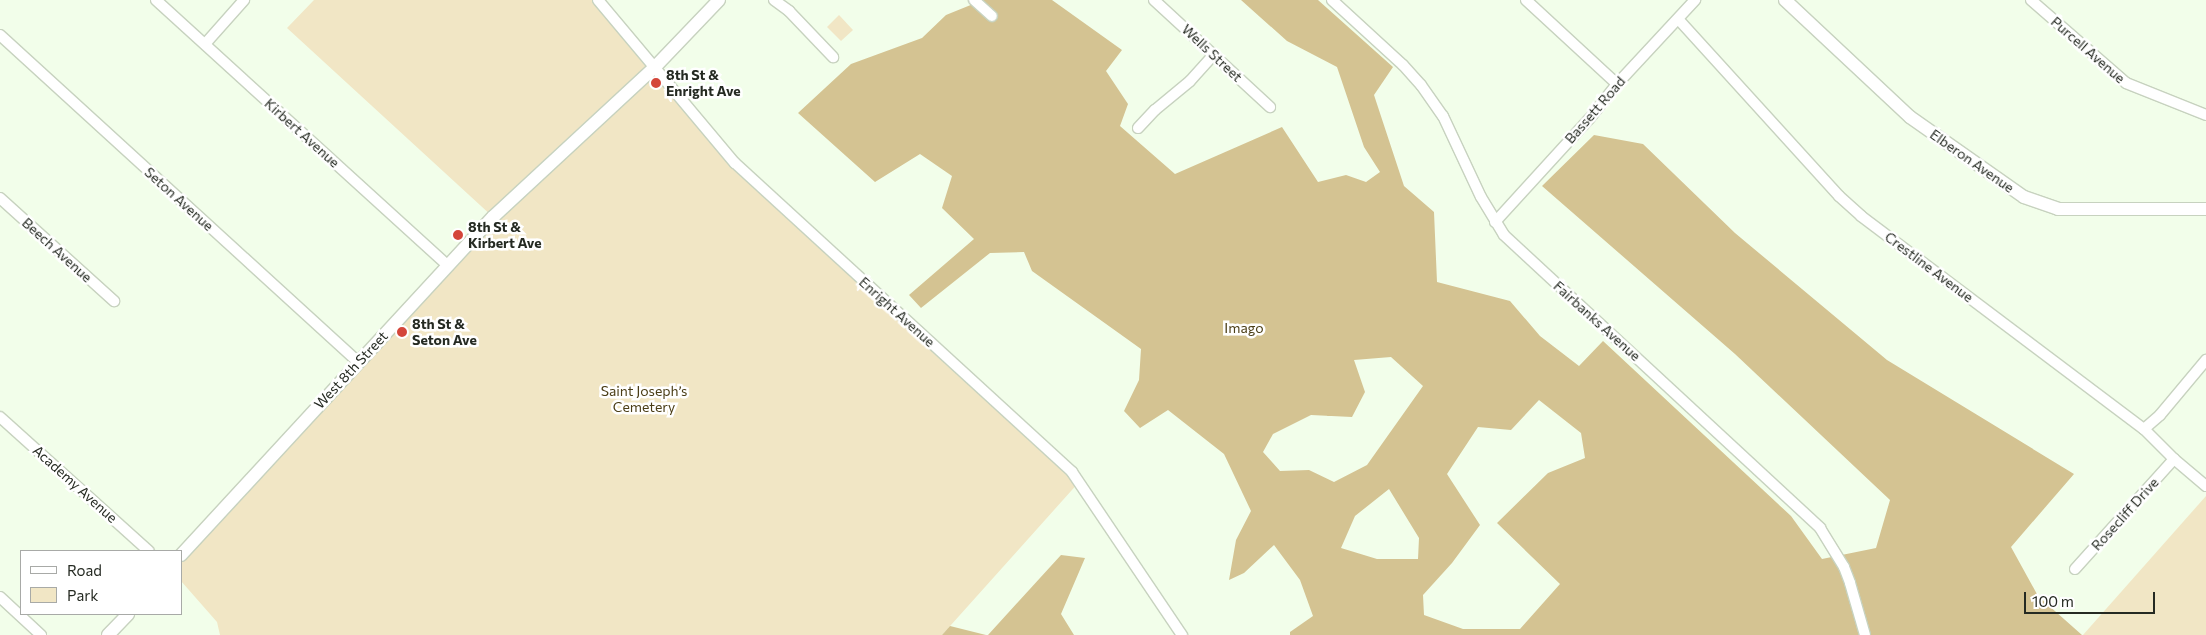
<!DOCTYPE html>
<html>
<head>
<meta charset="utf-8">
<style>
  body { margin:0 }
  #map { position:relative; width:2206px; height:635px; overflow:hidden; background:#f2feea; font-family:Commissioner,sans-serif }
  div>[style] { position:absolute }
  [style*='--x'] { left:calc(var(--x)*1px); top:calc(var(--y)*1px); width:calc(var(--w)*1px); rotate:calc(var(--a)*1deg) }
  .green>* { inset:0; background:#f1e6c5 }
  .forest>* { inset:0; background:#d4c392 }
  .roads { filter:drop-shadow(1px 0 #c7d2bf) drop-shadow(-1px 0 #c7d2bf) drop-shadow(0 1px #c7d2bf) drop-shadow(0 -1px #c7d2bf) }
  .minor>* { height:10px; margin:-5px; padding:0 5px; transform-origin:5px; border-radius:5px; background:#fff }
  .tertiary>* { height:12px; margin:-6px; padding:0 6px; transform-origin:6px; border-radius:6px; background:#fff }
  .dots>* { width:14px; height:14px; translate:-50% -50%; box-sizing:border-box; border:2px solid #fff; border-radius:50% }
  span { translate:-50% -50%; white-space:nowrap; text-align:center; line-height:1.15; -webkit-text-stroke:5px #fff; paint-order:stroke }
  .street-label { font-size:14px; color:#252a22 }
  .poi-label { font-size:14px; color:#252a22; font-weight:700 }
  .left { translate:0 -50%; text-align:left }
  .park-label { font-size:14px; color:#4b3e17 }
  .legend { position:absolute; left:20px; top:550px; width:162px; height:65px; box-sizing:border-box; background:#fff; border:1px solid #a8aaa7; margin:0; padding:6px 9px; list-style:none; font-size:15px; color:#252a22 }
  .legend li { display:flex; align-items:center; gap:10px; height:25px }
  .legend b { width:25px; border:1px solid #a8aaa7 }
  .scale { position:absolute; left:2024px; top:592px; width:131px; height:22px; box-sizing:border-box; border:2px solid #252a22; border-top:0; padding-left:6px; font-size:15px; line-height:18px; white-space:nowrap; color:#252a22; -webkit-text-stroke:4px #fff; paint-order:stroke }
</style>
</head>
<body>
<div id="map">
  <div class="green">
    <div style="clip-path:polygon(314px 0,598px 0,721px 148px,1080px 481px,942px 635px,220px 635px,217px 622px,181px 581px,181px 555px,493px 217px,287px 28px)"></div>
    <div style="clip-path:polygon(839px 15px,853px 30px,841px 41px,827px 27px)"></div>
    <div style="clip-path:polygon(2206px 496px,2206px 635px,2083px 635px)"></div>
  </div>
  <div class="forest">
    <div style="clip-path:polygon(evenodd,983px 0,1052px 0,1122px 50px,1106px 71px,1128px 104px,1120px 126px,1175px 174px,1282px 127px,1318px 182px,1346px 175px,1366px 182px,1380px 172px,1364px 147px,1337px 67px,1287px 41px,1241px 0,1318px 0,1393px 67px,1374px 95px,1404px 186px,1434px 212px,1437px 282px,1510px 301px,1540px 336px,1579px 366px,1603px 341px,1791px 516px,1822px 559px,1876px 548px,1890px 500px,1735px 354px,1542px 186px,1594px 135px,1643px 144px,1735px 233px,1887px 360px,2074px 474px,2011px 547px,2038px 596px,2082px 635px,1290px 635px,1290px 632px,1313px 616px,1300px 580px,1274px 545px,1244px 573px,1229px 580px,1236px 540px,1251px 511px,1224px 454px,1168px 410px,1140px 428px,1124px 411px,1139px 380px,1141px 349px,1032px 271px,1024px 252px,990px 253px,921px 308px,909px 295px,974px 239px,942px 208px,952px 176px,920px 154px,875px 182px,798px 113px,851px 64px,922px 38px,946px 15px,983px 0,1391px 357px,1423px 386px,1367px 465px,1334px 482px,1309px 470px,1280px 471px,1263px 452px,1273px 434px,1311px 415px,1352px 417px,1365px 392px,1354px 360px,1391px 357px,983px 0,1539px 400px,1581px 433px,1585px 458px,1548px 473px,1497px 523px,1560px 584px,1520px 629px,1463px 629px,1424px 615px,1423px 595px,1452px 563px,1480px 525px,1447px 474px,1478px 427px,1511px 430px,1539px 400px,983px 0,1389px 489px,1419px 538px,1418px 559px,1377px 559px,1341px 548px,1355px 516px,1389px 489px)"></div>
    <div style="clip-path:polygon(1061px 555px,1085px 558px,1061px 614px,1074px 635px,988px 635px)"></div>
    <div style="clip-path:polygon(950px 626px,986px 635px,942px 635px)"></div>
  </div>
  <div class="roads">
    <div class="minor">
      <div style="--x:156;--y:0;--w:395;--a:42.3"></div>
      <div style="--x:598;--y:0;--w:213;--a:50"></div>
      <div style="--x:735;--y:163;--w:457;--a:42.5"></div>
      <div style="--x:1072;--y:472;--w:197;--a:56"></div>
      <div style="--x:774;--y:0;--w:19;--a:36"></div>
      <div style="--x:789;--y:11;--w:64;--a:46.3"></div>
      <div style="--x:974;--y:0;--w:24;--a:42"></div>
      <div style="--x:1154;--y:0;--w:158;--a:42.7"></div>
      <div style="--x:1332;--y:0;--w:96;--a:42.5"></div>
      <div style="--x:1403;--y:65;--w:27;--a:48"></div>
      <div style="--x:1421;--y:85;--w:38;--a:55"></div>
      <div style="--x:1443;--y:116;--w:89;--a:64.9"></div>
      <div style="--x:1481;--y:197;--w:44;--a:58.8"></div>
      <div style="--x:1504;--y:235;--w:431;--a:42.8"></div>
      <div style="--x:1820;--y:528;--w:46;--a:58.4"></div>
      <div style="--x:1844;--y:567;--w:17;--a:69"></div>
      <div style="--x:1850;--y:583;--w:54;--a:73.9"></div>
      <div style="--x:1526;--y:0;--w:124;--a:42.7"></div>
      <div style="--x:2031;--y:0;--w:126;--a:41.1"></div>
      <div style="--x:2126;--y:83;--w:86;--a:21.8"></div>
      <div style="--x:1679;--y:20;--w:238;--a:47.7"></div>
      <div style="--x:1839;--y:196;--w:30;--a:42"></div>
      <div style="--x:1861;--y:216;--w:354;--a:37"></div>
      <div style="--x:2144;--y:429;--w:42;--a:45"></div>
      <div style="--x:2174;--y:459;--w:42;--a:40.2"></div>
      <div style="--x:0;--y:35;--w:485;--a:42.4"></div>
      <div style="--x:205;--y:44;--w:59;--a:-48.4"></div>
      <div style="--x:1138;--y:128;--w:25;--a:-47"></div>
      <div style="--x:1155;--y:110;--w:45;--a:-39.6"></div>
      <div style="--x:1190;--y:81;--w:36;--a:-48"></div>
      <div style="--x:0;--y:198;--w:154;--a:42.1"></div>
      <div style="--x:1495;--y:222;--w:141;--a:-47.6"></div>
      <div style="--x:1590;--y:118;--w:43;--a:-51.5"></div>
      <div style="--x:1617;--y:84;--w:115;--a:-47.1"></div>
      <div style="--x:0;--y:417;--w:200;--a:42"></div>
      <div style="--x:2144;--y:429;--w:21;--a:-41"></div>
      <div style="--x:2160;--y:415;--w:72;--a:-50.1"></div>
      <div style="--x:2075;--y:569;--w:148;--a:-48"></div>
      <div style="--x:0;--y:597;--w:56;--a:42.8"></div>
    </div>
    <div class="tertiary">
      <div style="--x:1785;--y:0;--w:171;--a:43.1"></div>
      <div style="--x:1910;--y:117;--w:139;--a:35.1"></div>
      <div style="--x:2024;--y:197;--w:36;--a:19"></div>
      <div style="--x:2058;--y:209;--w:148;--a:0"></div>
      <div style="--x:181;--y:555;--w:460;--a:-47.3"></div>
      <div style="--x:493;--y:217;--w:219;--a:-42.8"></div>
      <div style="--x:654;--y:68;--w:94;--a:-46.3"></div>
      <div style="--x:108;--y:635;--w:29;--a:-46"></div>
    </div>
  </div>
  <div class="dots">
    <div style="left:656px;top:83px;background:#d4463a"></div>
    <div style="left:458px;top:235px;background:#d4463a"></div>
    <div style="left:402px;top:332px;background:#d4463a"></div>
  </div>
  <div class="street-label">
    <span style="left:2088px;top:50px;rotate:41deg">Purcell Avenue</span>
    <span style="left:1212px;top:53px;rotate:43deg">Wells Street</span>
    <span style="left:1595px;top:110px;rotate:-49deg">Bassett Road</span>
    <span style="left:302px;top:133px;rotate:42deg">Kirbert Avenue</span>
    <span style="left:1972px;top:161px;rotate:35deg">Elberon Avenue</span>
    <span style="left:179px;top:199px;rotate:42deg">Seton Avenue</span>
    <span style="left:57px;top:250px;rotate:42deg">Beech Avenue</span>
    <span style="left:1929px;top:267px;rotate:37deg">Crestline Avenue</span>
    <span style="left:897px;top:312px;rotate:42deg">Enright Avenue</span>
    <span style="left:1597px;top:321px;rotate:42deg">Fairbanks Avenue</span>
    <span style="left:351px;top:370px;rotate:-47deg">West 8th Street</span>
    <span style="left:75px;top:484px;rotate:42deg">Academy Avenue</span>
    <span style="left:2125px;top:514px;rotate:-48deg">Rosecliff Drive</span>
  </div>
  <div class="poi-label">
    <span class="left" style="left:666px;top:83px">8th St &amp;<br>Enright Ave</span>
    <span class="left" style="left:468px;top:235px">8th St &amp;<br>Kirbert Ave</span>
    <span class="left" style="left:412px;top:332px">8th St &amp;<br>Seton Ave</span>
  </div>
  <div class="park-label">
    <span style="left:1244px;top:328px">Imago</span>
    <span style="left:644px;top:399px">Saint Joseph’s<br>Cemetery</span>
  </div>
  <ul class="legend">
  <li><b style="height:6px;background:#fff"></b>Road</li>
  <li><b style="height:14px;background:#f1e6c5"></b>Park</li>
  </ul>
  <div class="scale">100 m</div>
</div>
</body>
</html>
